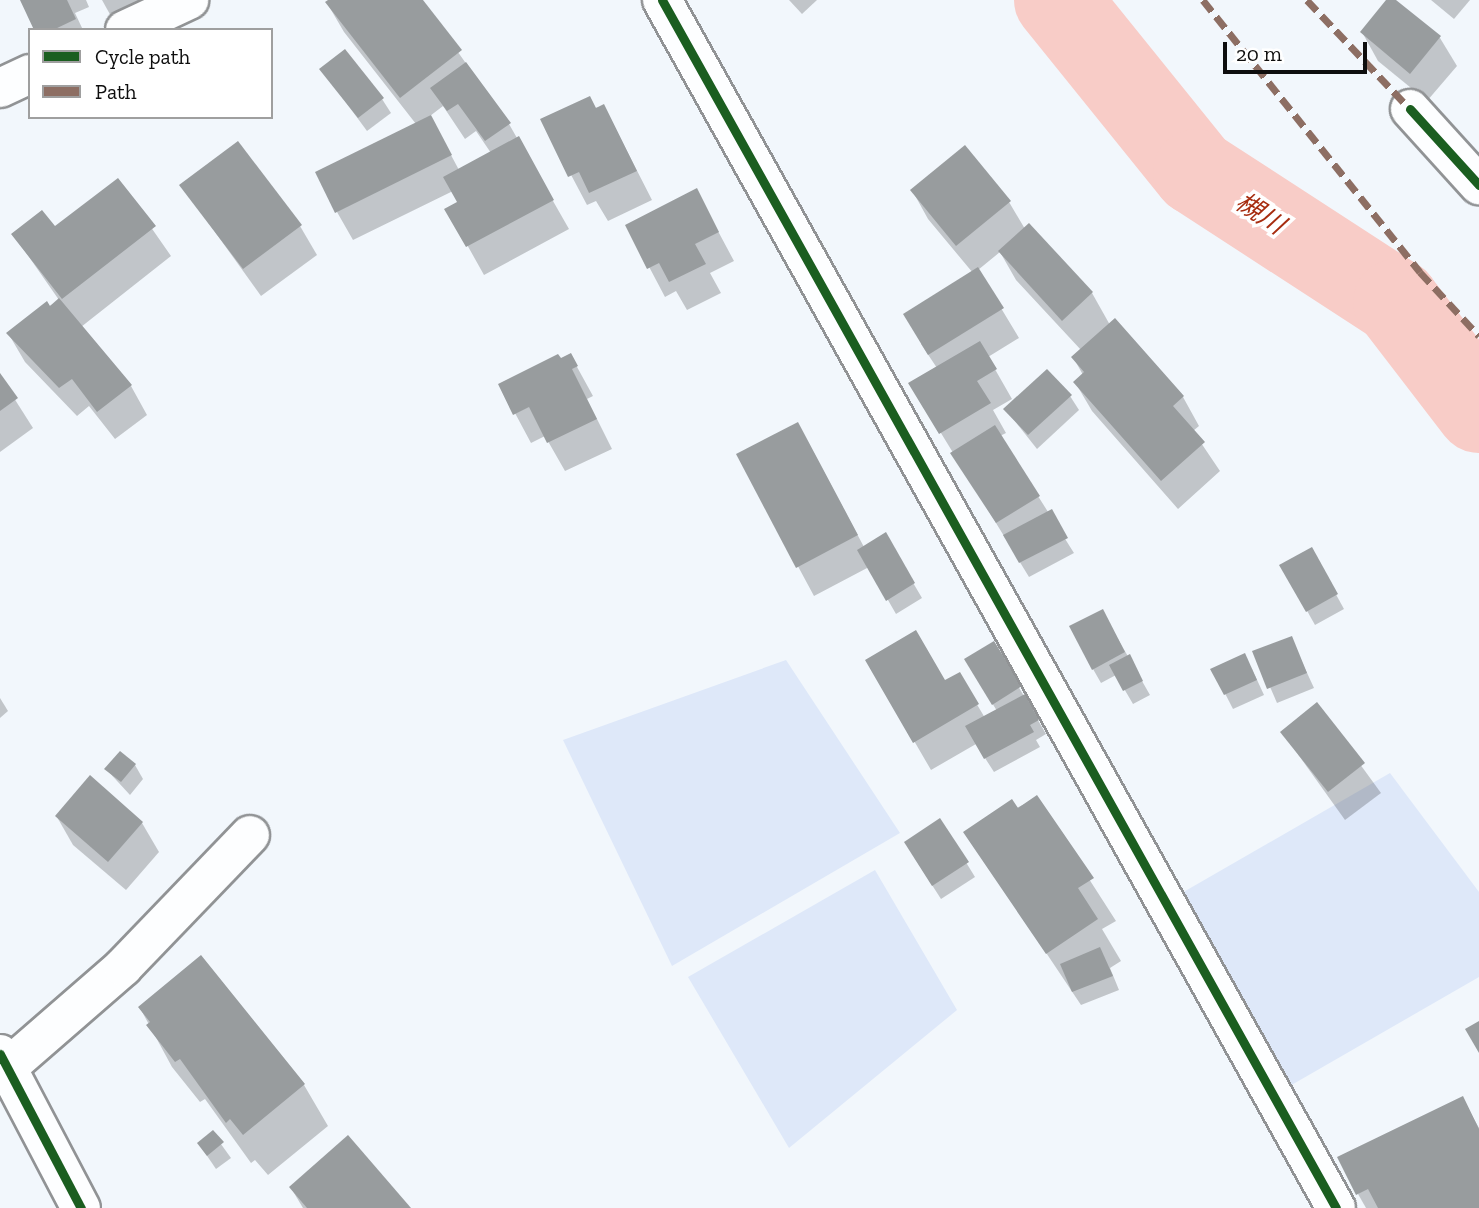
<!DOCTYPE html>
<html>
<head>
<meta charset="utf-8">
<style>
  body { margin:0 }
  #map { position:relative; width:1479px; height:1208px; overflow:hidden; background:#f2f7fc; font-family:"Zilla Slab","Noto Sans JP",serif }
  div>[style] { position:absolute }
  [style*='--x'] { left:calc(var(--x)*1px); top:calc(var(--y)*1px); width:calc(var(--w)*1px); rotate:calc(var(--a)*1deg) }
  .farmland>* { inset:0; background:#dee8f9 }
  .shadow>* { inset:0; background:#0003 }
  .river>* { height:86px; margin:-43px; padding:0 43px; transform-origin:43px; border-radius:43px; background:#f8ccc7 }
  .building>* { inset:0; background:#989c9e }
  .roads { filter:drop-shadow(2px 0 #919395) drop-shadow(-2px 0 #919395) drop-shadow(0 2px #919395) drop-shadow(0 -2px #919395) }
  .minor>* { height:38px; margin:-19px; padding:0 19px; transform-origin:19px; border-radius:19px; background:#fdfeff }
  .quiet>* { height:7px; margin-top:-3.5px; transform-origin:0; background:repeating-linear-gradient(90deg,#8d6e63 0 14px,transparent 0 21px) }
  .cycleway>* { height:9px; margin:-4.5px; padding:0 4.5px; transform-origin:4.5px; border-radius:4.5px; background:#1b5e20 }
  span { translate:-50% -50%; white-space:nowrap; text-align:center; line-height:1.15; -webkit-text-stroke:7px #fff; paint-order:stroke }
  .water-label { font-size:26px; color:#a72d10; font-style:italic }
  .legend { position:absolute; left:28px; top:28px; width:245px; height:91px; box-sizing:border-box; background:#fff; border:2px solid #9f9f9f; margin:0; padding:9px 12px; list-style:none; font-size:21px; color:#0e0e0e }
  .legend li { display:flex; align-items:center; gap:14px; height:35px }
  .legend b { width:35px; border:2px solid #9f9f9f }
  .scale { position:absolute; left:1223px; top:42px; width:144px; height:32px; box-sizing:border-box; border:4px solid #0e0e0e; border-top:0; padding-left:9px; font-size:21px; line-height:24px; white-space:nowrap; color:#0e0e0e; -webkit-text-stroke:5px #fff; paint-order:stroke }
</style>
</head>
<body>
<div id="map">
  <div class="farmland">
    <div style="clip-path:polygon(786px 660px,900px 833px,672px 966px,563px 740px)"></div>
    <div style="clip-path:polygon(1390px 773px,1479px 892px,1479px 977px,1288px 1087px,1180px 894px)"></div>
    <div style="clip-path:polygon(875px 870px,957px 1010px,789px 1148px,688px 977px)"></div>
  </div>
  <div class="shadow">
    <div style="clip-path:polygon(22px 0,86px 0,89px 7px,75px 13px,83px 30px,36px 30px)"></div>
    <div style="clip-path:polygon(102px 0,152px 0,112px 18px)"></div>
    <div style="clip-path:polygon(evenodd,331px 0,421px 0,509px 124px,569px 229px,484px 275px,447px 209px,459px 202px,453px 191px,353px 240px,337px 212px,416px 124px,344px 32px,327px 3px,331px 0,443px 106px,465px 139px,476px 131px,491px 153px,459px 170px,430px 116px,443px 106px)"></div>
    <div style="clip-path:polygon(789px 0,817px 0,802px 14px)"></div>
    <div style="clip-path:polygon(1388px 0,1440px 38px,1457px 66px,1427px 101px,1378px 61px,1362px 32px)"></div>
    <div style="clip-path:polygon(1431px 0,1470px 0,1454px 19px)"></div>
    <div style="clip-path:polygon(322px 70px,382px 99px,391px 113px,367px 131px)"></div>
    <div style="clip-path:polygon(604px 106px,652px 200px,608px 221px,596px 201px,587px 205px,542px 120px)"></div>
    <div style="clip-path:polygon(118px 180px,171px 256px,81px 327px,131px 386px,147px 415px,115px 439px,89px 406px,77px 416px,25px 362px,8px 333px,59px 300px,13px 234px,55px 229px)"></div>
    <div style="clip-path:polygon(182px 186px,300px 226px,317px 255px,261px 296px)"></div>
    <div style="clip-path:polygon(696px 190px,734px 261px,710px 273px,721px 293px,687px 310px,676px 291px,665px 297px,627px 225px)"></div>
    <div style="clip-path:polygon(912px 190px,1009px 202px,1025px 229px,1029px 226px,1092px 293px,1110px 325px,1183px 397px,1199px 426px,1193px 431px,1220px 471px,1178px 509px,1092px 411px,1075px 382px,1083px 375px,1073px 357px,1081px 350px,1016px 280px,1000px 252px,978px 270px,1019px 338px,988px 357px,1012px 399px,993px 410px,1006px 433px,1000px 436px,1074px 553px,1029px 577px,911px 384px,937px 368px,921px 344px,973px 273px,928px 219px)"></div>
    <div style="clip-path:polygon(571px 356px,593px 396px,587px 399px,612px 449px,565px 471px,545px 436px,531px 443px,500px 385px)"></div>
    <div style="clip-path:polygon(0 376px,33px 428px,0 452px)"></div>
    <div style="clip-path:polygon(1070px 396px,1079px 410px,1037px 449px,1006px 410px)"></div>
    <div style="clip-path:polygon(814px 453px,864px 547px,885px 535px,922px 598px,896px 614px,869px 567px,814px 596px,738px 455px)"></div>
    <div style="clip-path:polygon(1311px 549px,1344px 609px,1315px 625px,1282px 566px)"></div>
    <div style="clip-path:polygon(1110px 625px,1150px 695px,1133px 704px,1116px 675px,1101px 683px,1093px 669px)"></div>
    <div style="clip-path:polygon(1291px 638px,1314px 688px,1277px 703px,1255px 652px)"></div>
    <div style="clip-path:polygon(993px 643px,1046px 734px,1036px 740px,1040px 747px,994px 772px,976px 744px,931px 770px,867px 660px,945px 683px,959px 674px,985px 718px,997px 711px,966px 660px)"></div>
    <div style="clip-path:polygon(1252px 669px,1264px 695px,1233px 709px,1213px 670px)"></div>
    <div style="clip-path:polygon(0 698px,8px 711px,0 718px)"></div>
    <div style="clip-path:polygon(1317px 705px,1381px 793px,1345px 820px,1282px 732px)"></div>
    <div style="clip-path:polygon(135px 765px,143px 779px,130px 795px,106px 769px)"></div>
    <div style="clip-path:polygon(1037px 798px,1116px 921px,1102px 929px,1121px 961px,1110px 968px,1119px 990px,1081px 1005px,966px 833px)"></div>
    <div style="clip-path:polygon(57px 817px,142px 823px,159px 852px,126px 890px,73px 845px)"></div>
    <div style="clip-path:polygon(940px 820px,975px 877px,941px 899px,914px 857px)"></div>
    <div style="clip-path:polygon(140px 1008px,304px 1085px,328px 1126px,268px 1175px,255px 1160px,251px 1163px,205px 1099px,200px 1102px,172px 1067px)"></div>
    <div style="clip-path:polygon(1462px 1098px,1479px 1128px,1479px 1208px,1366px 1208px,1358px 1194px)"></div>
    <div style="clip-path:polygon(213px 1133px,231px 1158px,216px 1169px,199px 1144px)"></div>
    <div style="clip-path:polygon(291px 1188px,409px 1208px,303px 1208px)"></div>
  </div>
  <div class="river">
    <div style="--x:1057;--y:0;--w:221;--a:51.1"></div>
    <div style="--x:1196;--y:172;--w:239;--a:33"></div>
    <div style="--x:1396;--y:302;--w:136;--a:52.5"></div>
  </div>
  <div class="building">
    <div style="clip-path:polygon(20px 0,67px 0,76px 19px,53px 30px,34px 30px)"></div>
    <div style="clip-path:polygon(328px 0,423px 0,462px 50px,400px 98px,325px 2px)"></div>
    <div style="clip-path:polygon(1386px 0,1396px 0,1441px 36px,1410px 74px,1360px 32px)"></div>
    <div style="clip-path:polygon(345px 49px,384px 98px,358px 118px,319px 69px)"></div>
    <div style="clip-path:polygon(466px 62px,511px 123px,485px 141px,458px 104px,447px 111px,430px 88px)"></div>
    <div style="clip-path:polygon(590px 96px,596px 108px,604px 104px,637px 171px,589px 193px,579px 172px,568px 177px,540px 119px)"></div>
    <div style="clip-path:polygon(431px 115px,452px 155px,335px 213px,315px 172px)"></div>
    <div style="clip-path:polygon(519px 136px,554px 200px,466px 247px,444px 209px,457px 202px,443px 177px)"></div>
    <div style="clip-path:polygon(238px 141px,302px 225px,243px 269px,179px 185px)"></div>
    <div style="clip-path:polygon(965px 145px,1011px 201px,956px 246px,910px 190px)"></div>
    <div style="clip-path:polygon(118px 178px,156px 226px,62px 299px,11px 234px,42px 210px,55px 226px)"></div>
    <div style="clip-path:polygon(697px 188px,719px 232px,695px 244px,706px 264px,669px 282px,659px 263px,647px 269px,625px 225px)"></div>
    <div style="clip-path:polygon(1029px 223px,1093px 292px,1062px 321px,998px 251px)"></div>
    <div style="clip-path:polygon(978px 267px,1004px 308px,928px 355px,903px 314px)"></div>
    <div style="clip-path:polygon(59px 298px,132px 385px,97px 412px,72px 379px,59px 388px,6px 333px,47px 301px,50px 306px)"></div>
    <div style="clip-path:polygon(1115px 318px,1184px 396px,1173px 406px,1205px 442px,1161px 481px,1073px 382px,1084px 372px,1071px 357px)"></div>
    <div style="clip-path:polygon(980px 341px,997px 369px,977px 381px,991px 403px,939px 434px,908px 383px)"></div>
    <div style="clip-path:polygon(571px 353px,578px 366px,572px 369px,597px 419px,547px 443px,529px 407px,513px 415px,498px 384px,558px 354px,561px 358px)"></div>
    <div style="clip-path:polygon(1047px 369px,1072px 395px,1028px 435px,1003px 409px)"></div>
    <div style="clip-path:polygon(0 373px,18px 398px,0 411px)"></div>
    <div style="clip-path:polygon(798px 422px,858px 535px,796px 568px,736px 454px)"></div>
    <div style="clip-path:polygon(995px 425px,1040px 496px,996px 523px,950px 453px)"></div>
    <div style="clip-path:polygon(1052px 509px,1068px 538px,1019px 563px,1003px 535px)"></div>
    <div style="clip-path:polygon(886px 532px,915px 583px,886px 601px,857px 550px)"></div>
    <div style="clip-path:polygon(1312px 547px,1338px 594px,1306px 612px,1279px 565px)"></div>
    <div style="clip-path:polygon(1103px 609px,1125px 652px,1092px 670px,1069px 626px)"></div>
    <div style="clip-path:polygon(916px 630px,945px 680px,960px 672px,979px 704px,913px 743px,865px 660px)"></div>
    <div style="clip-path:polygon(1292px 636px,1307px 673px,1267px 689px,1252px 651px)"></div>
    <div style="clip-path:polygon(994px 641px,1022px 686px,992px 705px,964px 659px)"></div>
    <div style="clip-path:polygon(1245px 653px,1257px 680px,1224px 695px,1210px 669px)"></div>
    <div style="clip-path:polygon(1130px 654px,1143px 681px,1123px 691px,1109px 665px)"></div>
    <div style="clip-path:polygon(1025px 694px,1039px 720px,1030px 725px,1034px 732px,984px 759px,965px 726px)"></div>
    <div style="clip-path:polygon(1317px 702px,1365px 763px,1328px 792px,1280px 732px)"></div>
    <div style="clip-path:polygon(120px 751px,136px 764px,121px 782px,104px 769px)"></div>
    <div style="clip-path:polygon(90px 775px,143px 822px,108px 862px,55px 816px)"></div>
    <div style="clip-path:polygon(1037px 795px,1094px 878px,1078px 888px,1098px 919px,1046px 954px,963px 832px,1012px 799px,1018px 808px)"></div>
    <div style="clip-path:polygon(940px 818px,969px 862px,932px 886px,904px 842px)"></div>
    <div style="clip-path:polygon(1100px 947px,1113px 976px,1072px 992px,1060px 964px)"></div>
    <div style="clip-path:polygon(201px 955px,305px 1084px,243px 1135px,230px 1119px,226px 1123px,180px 1059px,175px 1062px,146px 1025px,150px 1022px,138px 1007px)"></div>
    <div style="clip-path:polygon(1479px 1021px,1479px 1053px,1465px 1029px)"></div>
    <div style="clip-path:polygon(1463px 1096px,1479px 1129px,1479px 1208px,1378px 1208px,1368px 1189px,1356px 1195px,1337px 1157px)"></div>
    <div style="clip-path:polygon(213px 1130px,224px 1142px,207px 1156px,197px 1143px)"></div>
    <div style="clip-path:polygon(348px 1135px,411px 1208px,307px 1208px,289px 1187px)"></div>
  </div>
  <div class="roads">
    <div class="minor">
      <div style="--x:662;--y:0;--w:1383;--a:60.84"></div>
      <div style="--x:125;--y:30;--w:71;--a:-25.1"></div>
      <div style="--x:0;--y:88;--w:33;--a:-25"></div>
      <div style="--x:1410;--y:109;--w:103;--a:47.8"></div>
      <div style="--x:0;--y:1054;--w:174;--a:62.3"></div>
      <div style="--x:7;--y:1068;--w:154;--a:-41"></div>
      <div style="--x:123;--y:967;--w:183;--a:-46.1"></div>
    </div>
  </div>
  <div class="quiet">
    <div style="--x:1203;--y:0;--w:348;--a:51.4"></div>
    <div style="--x:1420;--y:272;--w:87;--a:47.3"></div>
    <div style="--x:1307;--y:0;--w:150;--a:46.6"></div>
  </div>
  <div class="cycleway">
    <div style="--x:662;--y:0;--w:1383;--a:60.84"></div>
    <div style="--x:1410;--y:109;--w:103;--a:47.8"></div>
    <div style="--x:0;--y:1054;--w:174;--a:62.3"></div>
  </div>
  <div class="water-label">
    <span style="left:1260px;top:214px;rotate:33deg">槻川</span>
  </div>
  <ul class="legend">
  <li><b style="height:9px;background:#1b5e20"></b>Cycle path</li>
  <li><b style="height:9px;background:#8d6e63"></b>Path</li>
  </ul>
  <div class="scale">20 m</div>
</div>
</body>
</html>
